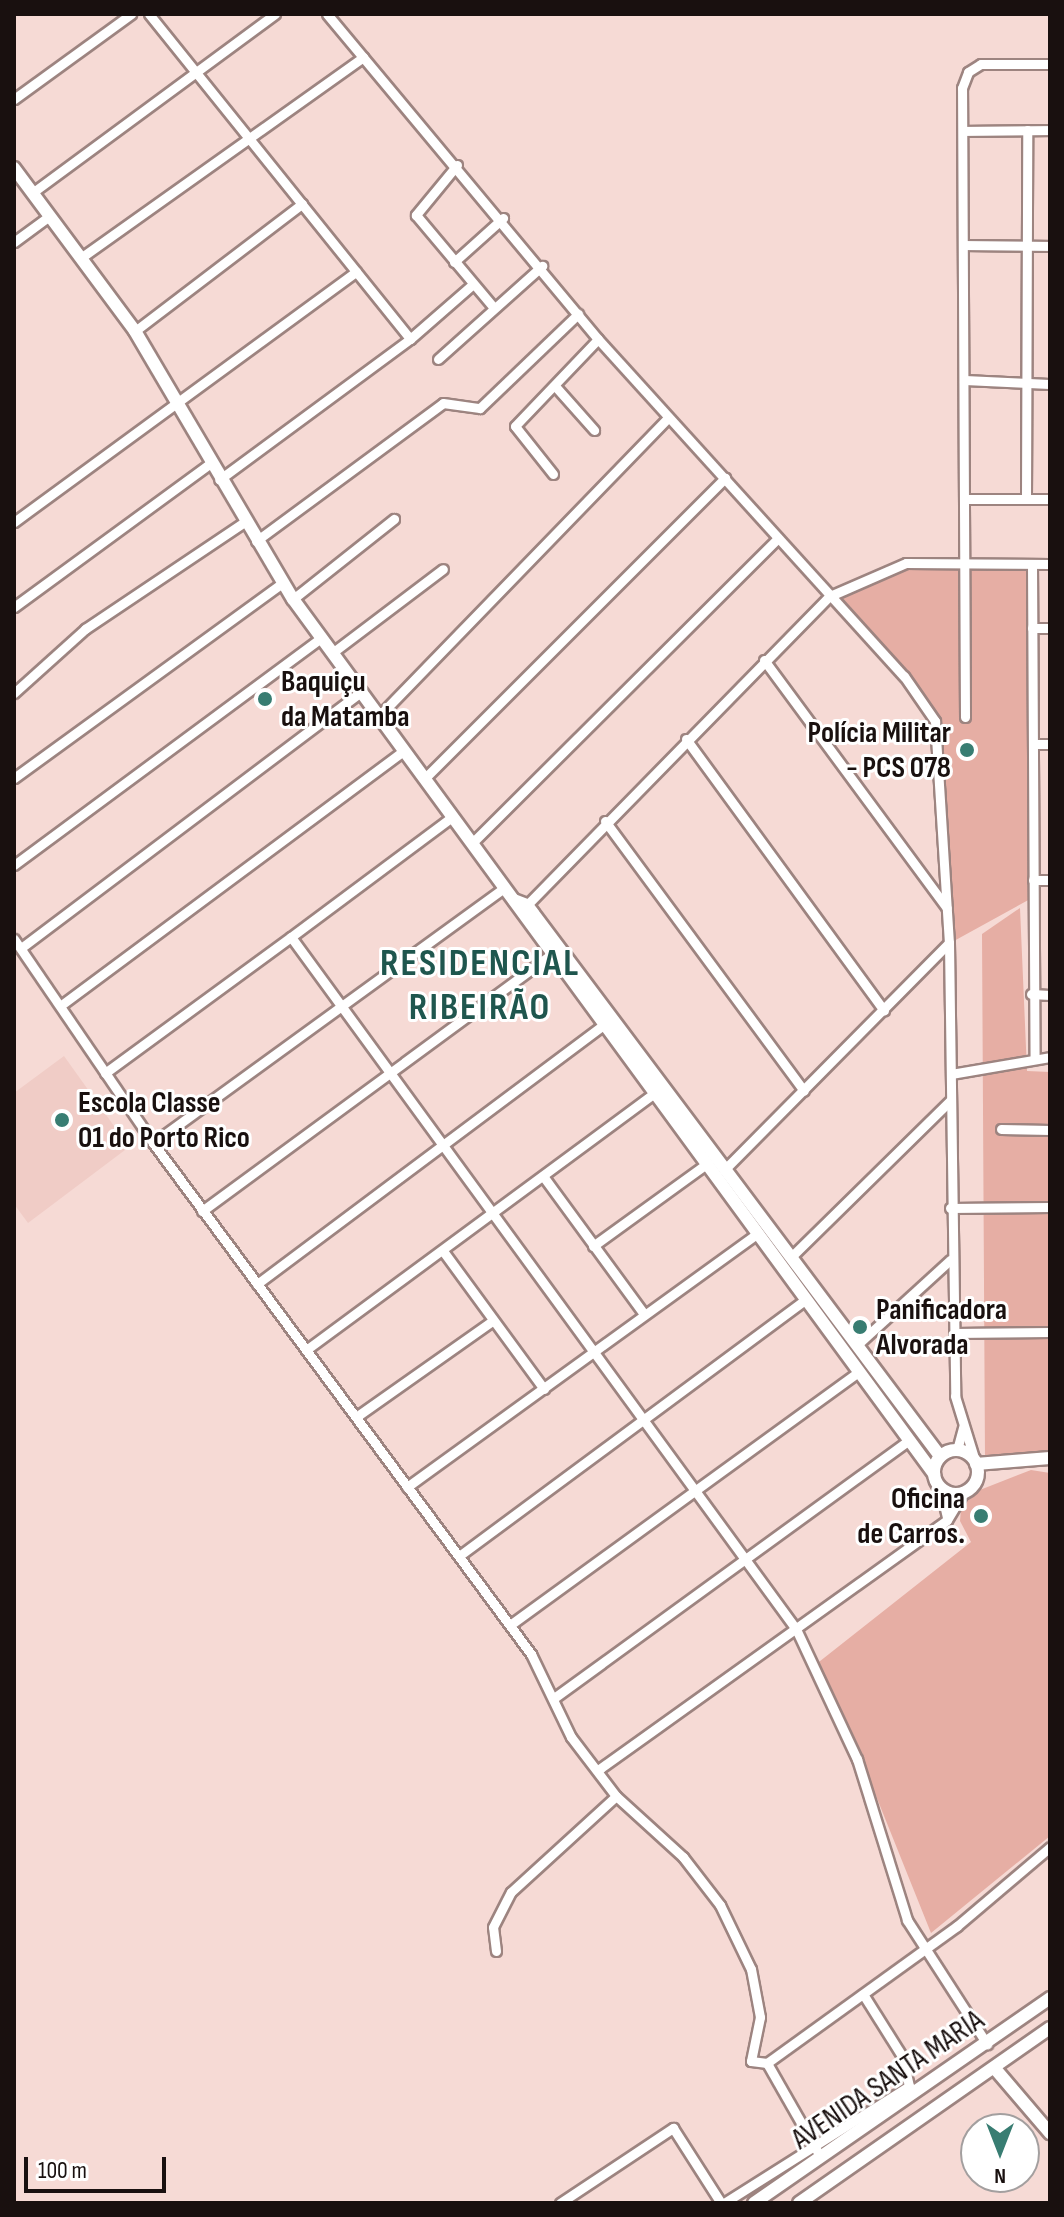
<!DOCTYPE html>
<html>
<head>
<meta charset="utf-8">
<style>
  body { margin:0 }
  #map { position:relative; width:1064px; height:2217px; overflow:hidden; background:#f6dad5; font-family:"Sofia Sans Condensed",sans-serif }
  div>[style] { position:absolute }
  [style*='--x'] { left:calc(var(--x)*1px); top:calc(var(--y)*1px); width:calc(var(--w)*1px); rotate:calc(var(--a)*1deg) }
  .built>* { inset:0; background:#f0ccc6 }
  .green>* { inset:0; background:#e6aea4 }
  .roads { filter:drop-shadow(2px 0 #9d8480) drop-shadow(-2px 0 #9d8480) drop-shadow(0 2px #9d8480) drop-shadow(0 -2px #9d8480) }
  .street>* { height:9px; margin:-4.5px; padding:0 4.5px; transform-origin:4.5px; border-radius:4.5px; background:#fff }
  .secondary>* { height:12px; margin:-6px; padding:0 6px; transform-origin:6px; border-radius:6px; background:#fff }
  .secondary>.ring { margin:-6px; padding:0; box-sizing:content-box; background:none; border:12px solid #fff; border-radius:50% }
  .dots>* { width:22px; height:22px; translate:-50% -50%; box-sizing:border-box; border:4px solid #fff; border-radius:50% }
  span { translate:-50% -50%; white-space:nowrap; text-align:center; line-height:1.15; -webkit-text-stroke:6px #fff; paint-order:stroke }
  .poi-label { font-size:30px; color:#19100f; font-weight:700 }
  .left { translate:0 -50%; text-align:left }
  .right { translate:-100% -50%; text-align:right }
  .street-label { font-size:30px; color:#19100f }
  .district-label { font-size:38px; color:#1f564e; font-weight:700; letter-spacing:2px }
  .frame { position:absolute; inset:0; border:16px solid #19100f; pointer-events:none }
  .north { position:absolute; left:960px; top:2113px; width:80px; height:80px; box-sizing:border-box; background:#fff; border:2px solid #a39f9f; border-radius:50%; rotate:180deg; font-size:22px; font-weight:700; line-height:32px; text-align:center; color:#19100f }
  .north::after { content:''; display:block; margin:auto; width:28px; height:36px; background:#387d72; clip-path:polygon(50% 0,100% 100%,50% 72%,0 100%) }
  .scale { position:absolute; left:24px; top:2157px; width:142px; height:36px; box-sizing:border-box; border:4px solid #19100f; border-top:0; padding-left:10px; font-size:24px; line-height:28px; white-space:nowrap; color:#19100f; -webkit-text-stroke:6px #fff; paint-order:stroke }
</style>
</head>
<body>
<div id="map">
  <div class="built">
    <div style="clip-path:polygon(64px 1056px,129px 1147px,28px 1223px,14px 1204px,14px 1093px)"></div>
  </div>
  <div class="green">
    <div style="clip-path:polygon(908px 564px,1032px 564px,1032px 898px,943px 947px,933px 720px,830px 596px)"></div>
    <div style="clip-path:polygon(1020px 908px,1027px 1071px,1050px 1072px,1050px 1452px,985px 1459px,982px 934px)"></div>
    <div style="clip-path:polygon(1031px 1470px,1050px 1473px,1050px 1836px,931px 1933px,860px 1756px,810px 1669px,971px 1542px,960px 1521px,962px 1497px)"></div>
  </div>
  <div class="roads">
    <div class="street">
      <div style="--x:149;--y:14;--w:417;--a:51.2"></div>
      <div style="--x:410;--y:339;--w:237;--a:143.6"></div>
      <div style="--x:327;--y:14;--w:423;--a:50.2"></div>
      <div style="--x:598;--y:339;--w:455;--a:47.8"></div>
      <div style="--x:904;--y:676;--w:55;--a:55.4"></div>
      <div style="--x:935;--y:721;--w:222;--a:86.4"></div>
      <div style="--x:949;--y:943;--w:453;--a:89.2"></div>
      <div style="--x:955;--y:1396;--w:68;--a:72.9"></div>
      <div style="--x:14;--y:99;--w:145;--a:-36"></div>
      <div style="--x:963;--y:131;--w:87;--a:-0.7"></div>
      <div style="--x:457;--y:165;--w:65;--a:129.4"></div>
      <div style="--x:416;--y:215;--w:121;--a:50"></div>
      <div style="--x:32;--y:193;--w:302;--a:-36.4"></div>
      <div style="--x:14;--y:242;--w:42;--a:-36.3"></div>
      <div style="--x:966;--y:245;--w:84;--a:0.7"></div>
      <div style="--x:82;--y:257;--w:345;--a:-35.4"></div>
      <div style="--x:454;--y:262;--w:66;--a:-41.9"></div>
      <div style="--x:135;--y:331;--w:210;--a:-37.3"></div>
      <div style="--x:410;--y:339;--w:82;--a:-41.1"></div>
      <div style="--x:438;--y:359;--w:140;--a:-41.8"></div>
      <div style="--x:964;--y:380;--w:86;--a:2.7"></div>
      <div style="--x:555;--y:386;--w:59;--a:48.4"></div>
      <div style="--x:553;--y:474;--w:61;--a:-128.4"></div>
      <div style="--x:515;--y:426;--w:120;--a:-46.3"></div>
      <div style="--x:968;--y:499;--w:82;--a:0"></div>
      <div style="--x:1026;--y:499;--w:369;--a:-89.8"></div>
      <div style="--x:14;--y:522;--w:424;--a:-36.2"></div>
      <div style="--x:256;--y:541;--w:232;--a:-36.4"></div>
      <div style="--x:443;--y:403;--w:37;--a:8"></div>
      <div style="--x:480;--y:408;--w:136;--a:-43.8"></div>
      <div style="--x:1032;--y:564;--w:492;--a:89.7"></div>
      <div style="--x:293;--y:599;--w:129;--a:-38.4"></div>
      <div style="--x:14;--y:607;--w:244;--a:-36.2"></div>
      <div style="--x:1032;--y:628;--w:18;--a:0"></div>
      <div style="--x:332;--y:653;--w:139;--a:-37.1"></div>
      <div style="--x:764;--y:660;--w:308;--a:53.6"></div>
      <div style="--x:14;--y:693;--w:96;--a:-42"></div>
      <div style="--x:85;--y:629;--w:192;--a:-33.9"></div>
      <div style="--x:378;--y:717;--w:417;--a:-45.9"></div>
      <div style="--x:965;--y:717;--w:629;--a:-90.27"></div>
      <div style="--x:962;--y:88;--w:17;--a:-69"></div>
      <div style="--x:968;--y:72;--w:15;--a:-32"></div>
      <div style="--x:981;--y:64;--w:69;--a:0"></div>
      <div style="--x:686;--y:739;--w:336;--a:53.9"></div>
      <div style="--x:1033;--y:744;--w:17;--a:0"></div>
      <div style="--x:14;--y:778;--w:331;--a:-36"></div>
      <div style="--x:424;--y:779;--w:426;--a:-45"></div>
      <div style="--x:605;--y:821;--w:335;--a:53.6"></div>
      <div style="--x:472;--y:843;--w:432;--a:-44.9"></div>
      <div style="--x:14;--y:865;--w:382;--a:-36.5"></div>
      <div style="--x:1033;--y:880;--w:17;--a:0"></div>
      <div style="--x:522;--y:910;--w:440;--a:-45.6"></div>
      <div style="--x:830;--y:596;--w:83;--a:-23.5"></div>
      <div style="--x:906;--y:563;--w:144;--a:0.4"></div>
      <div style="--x:291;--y:937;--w:201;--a:-36.7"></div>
      <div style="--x:14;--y:939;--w:247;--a:55.7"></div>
      <div style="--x:153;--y:1143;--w:636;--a:53.51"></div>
      <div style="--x:531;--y:1654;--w:92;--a:64.3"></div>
      <div style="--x:571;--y:1737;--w:74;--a:52.7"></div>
      <div style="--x:616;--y:1796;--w:91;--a:42.3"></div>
      <div style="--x:683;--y:1857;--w:61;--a:52.4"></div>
      <div style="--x:720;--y:1905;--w:71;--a:64.2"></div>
      <div style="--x:751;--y:1969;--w:49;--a:79.4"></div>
      <div style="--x:760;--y:2017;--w:45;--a:101.6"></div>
      <div style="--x:751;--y:2061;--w:16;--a:7"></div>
      <div style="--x:21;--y:948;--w:424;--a:-37"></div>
      <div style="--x:1031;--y:994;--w:19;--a:3"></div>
      <div style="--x:64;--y:1003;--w:422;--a:-36.6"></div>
      <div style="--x:105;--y:1073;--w:230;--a:-36.2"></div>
      <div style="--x:291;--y:937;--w:857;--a:53.88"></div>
      <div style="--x:796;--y:1629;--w:144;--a:64.9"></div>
      <div style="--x:857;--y:1759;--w:169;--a:72.7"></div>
      <div style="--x:907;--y:1920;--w:148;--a:57.2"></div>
      <div style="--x:951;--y:1074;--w:100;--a:-9.7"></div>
      <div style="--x:1001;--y:1129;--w:49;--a:1.2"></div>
      <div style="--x:153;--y:1143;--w:434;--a:-36"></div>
      <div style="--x:724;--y:1170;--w:320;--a:-45.3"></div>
      <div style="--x:543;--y:1176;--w:171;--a:53.8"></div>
      <div style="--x:950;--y:1208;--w:100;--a:-0.6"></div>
      <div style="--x:202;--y:1211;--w:433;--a:-36.3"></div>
      <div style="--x:593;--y:1246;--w:138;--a:-35.9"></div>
      <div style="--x:443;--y:1251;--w:171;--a:53.8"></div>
      <div style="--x:791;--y:1257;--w:224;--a:-44.5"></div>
      <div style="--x:257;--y:1284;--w:431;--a:-36.8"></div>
      <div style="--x:954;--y:1333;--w:96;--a:-0.6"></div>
      <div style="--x:857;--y:1345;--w:126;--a:-42.4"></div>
      <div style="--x:306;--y:1350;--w:431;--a:-36.4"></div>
      <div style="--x:356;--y:1417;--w:166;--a:-35.2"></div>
      <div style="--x:957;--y:1450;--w:24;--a:-75"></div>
      <div style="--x:407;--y:1487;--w:431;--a:-35.9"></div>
      <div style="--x:940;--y:1487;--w:31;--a:77"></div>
      <div style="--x:459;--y:1556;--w:430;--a:-36.5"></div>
      <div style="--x:510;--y:1625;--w:427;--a:-36"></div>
      <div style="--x:554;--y:1698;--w:435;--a:-36"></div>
      <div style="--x:598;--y:1770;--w:429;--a:-35.6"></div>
      <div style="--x:947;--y:1520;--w:31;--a:-59"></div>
      <div style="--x:496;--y:1951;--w:24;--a:-97"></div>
      <div style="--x:493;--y:1927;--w:39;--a:-63"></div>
      <div style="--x:511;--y:1892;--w:142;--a:-42.4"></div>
      <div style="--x:820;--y:2156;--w:107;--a:-119.7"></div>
      <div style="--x:767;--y:2063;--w:234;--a:-35.8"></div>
      <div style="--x:957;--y:1926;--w:122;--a:-40.3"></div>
      <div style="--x:560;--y:2203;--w:136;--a:-33.6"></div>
      <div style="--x:673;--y:2128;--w:89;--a:57.4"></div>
      <div style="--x:724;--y:2203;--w:219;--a:-32.3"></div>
      <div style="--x:909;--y:2086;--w:31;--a:-103"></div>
      <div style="--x:902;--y:2056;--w:73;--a:-122.2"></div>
    </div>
    <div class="secondary">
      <div style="--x:14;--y:168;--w:203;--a:53.4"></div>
      <div style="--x:135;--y:331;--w:311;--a:59.5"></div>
      <div style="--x:293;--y:599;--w:1085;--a:53.77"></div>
      <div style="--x:514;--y:900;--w:14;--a:21"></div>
      <div style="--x:527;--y:905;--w:689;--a:53.15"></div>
      <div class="ring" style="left:934px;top:1450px;width:32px;height:32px"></div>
      <div style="--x:976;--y:1464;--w:74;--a:-4.6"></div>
      <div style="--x:997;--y:2071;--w:82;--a:49.5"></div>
      <div style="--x:754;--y:2203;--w:360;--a:-34.7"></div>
      <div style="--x:799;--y:2203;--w:306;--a:-34.9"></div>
    </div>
  </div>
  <div class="dots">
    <div style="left:265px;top:699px;background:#387d72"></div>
    <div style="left:967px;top:750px;background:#387d72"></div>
    <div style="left:62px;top:1120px;background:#387d72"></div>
    <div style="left:860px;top:1327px;background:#387d72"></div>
    <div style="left:981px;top:1516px;background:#387d72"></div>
  </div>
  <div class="poi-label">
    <span class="left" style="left:281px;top:699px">Baquiçu<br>da Matamba</span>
    <span class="right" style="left:951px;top:750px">Polícia Militar<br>- PCS 078</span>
    <span class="left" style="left:78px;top:1120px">Escola Classe<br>01 do Porto Rico</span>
    <span class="left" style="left:876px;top:1327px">Panificadora<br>Alvorada</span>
    <span class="right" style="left:965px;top:1516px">Oficina<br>de Carros.</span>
  </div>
  <div class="street-label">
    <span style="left:888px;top:2080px;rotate:-34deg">AVENIDA SANTA MARIA</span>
  </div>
  <div class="district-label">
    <span style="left:480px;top:986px">RESIDENCIAL<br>RIBEIRÃO</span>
  </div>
  <div class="frame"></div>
  <div class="north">N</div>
  <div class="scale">100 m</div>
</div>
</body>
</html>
